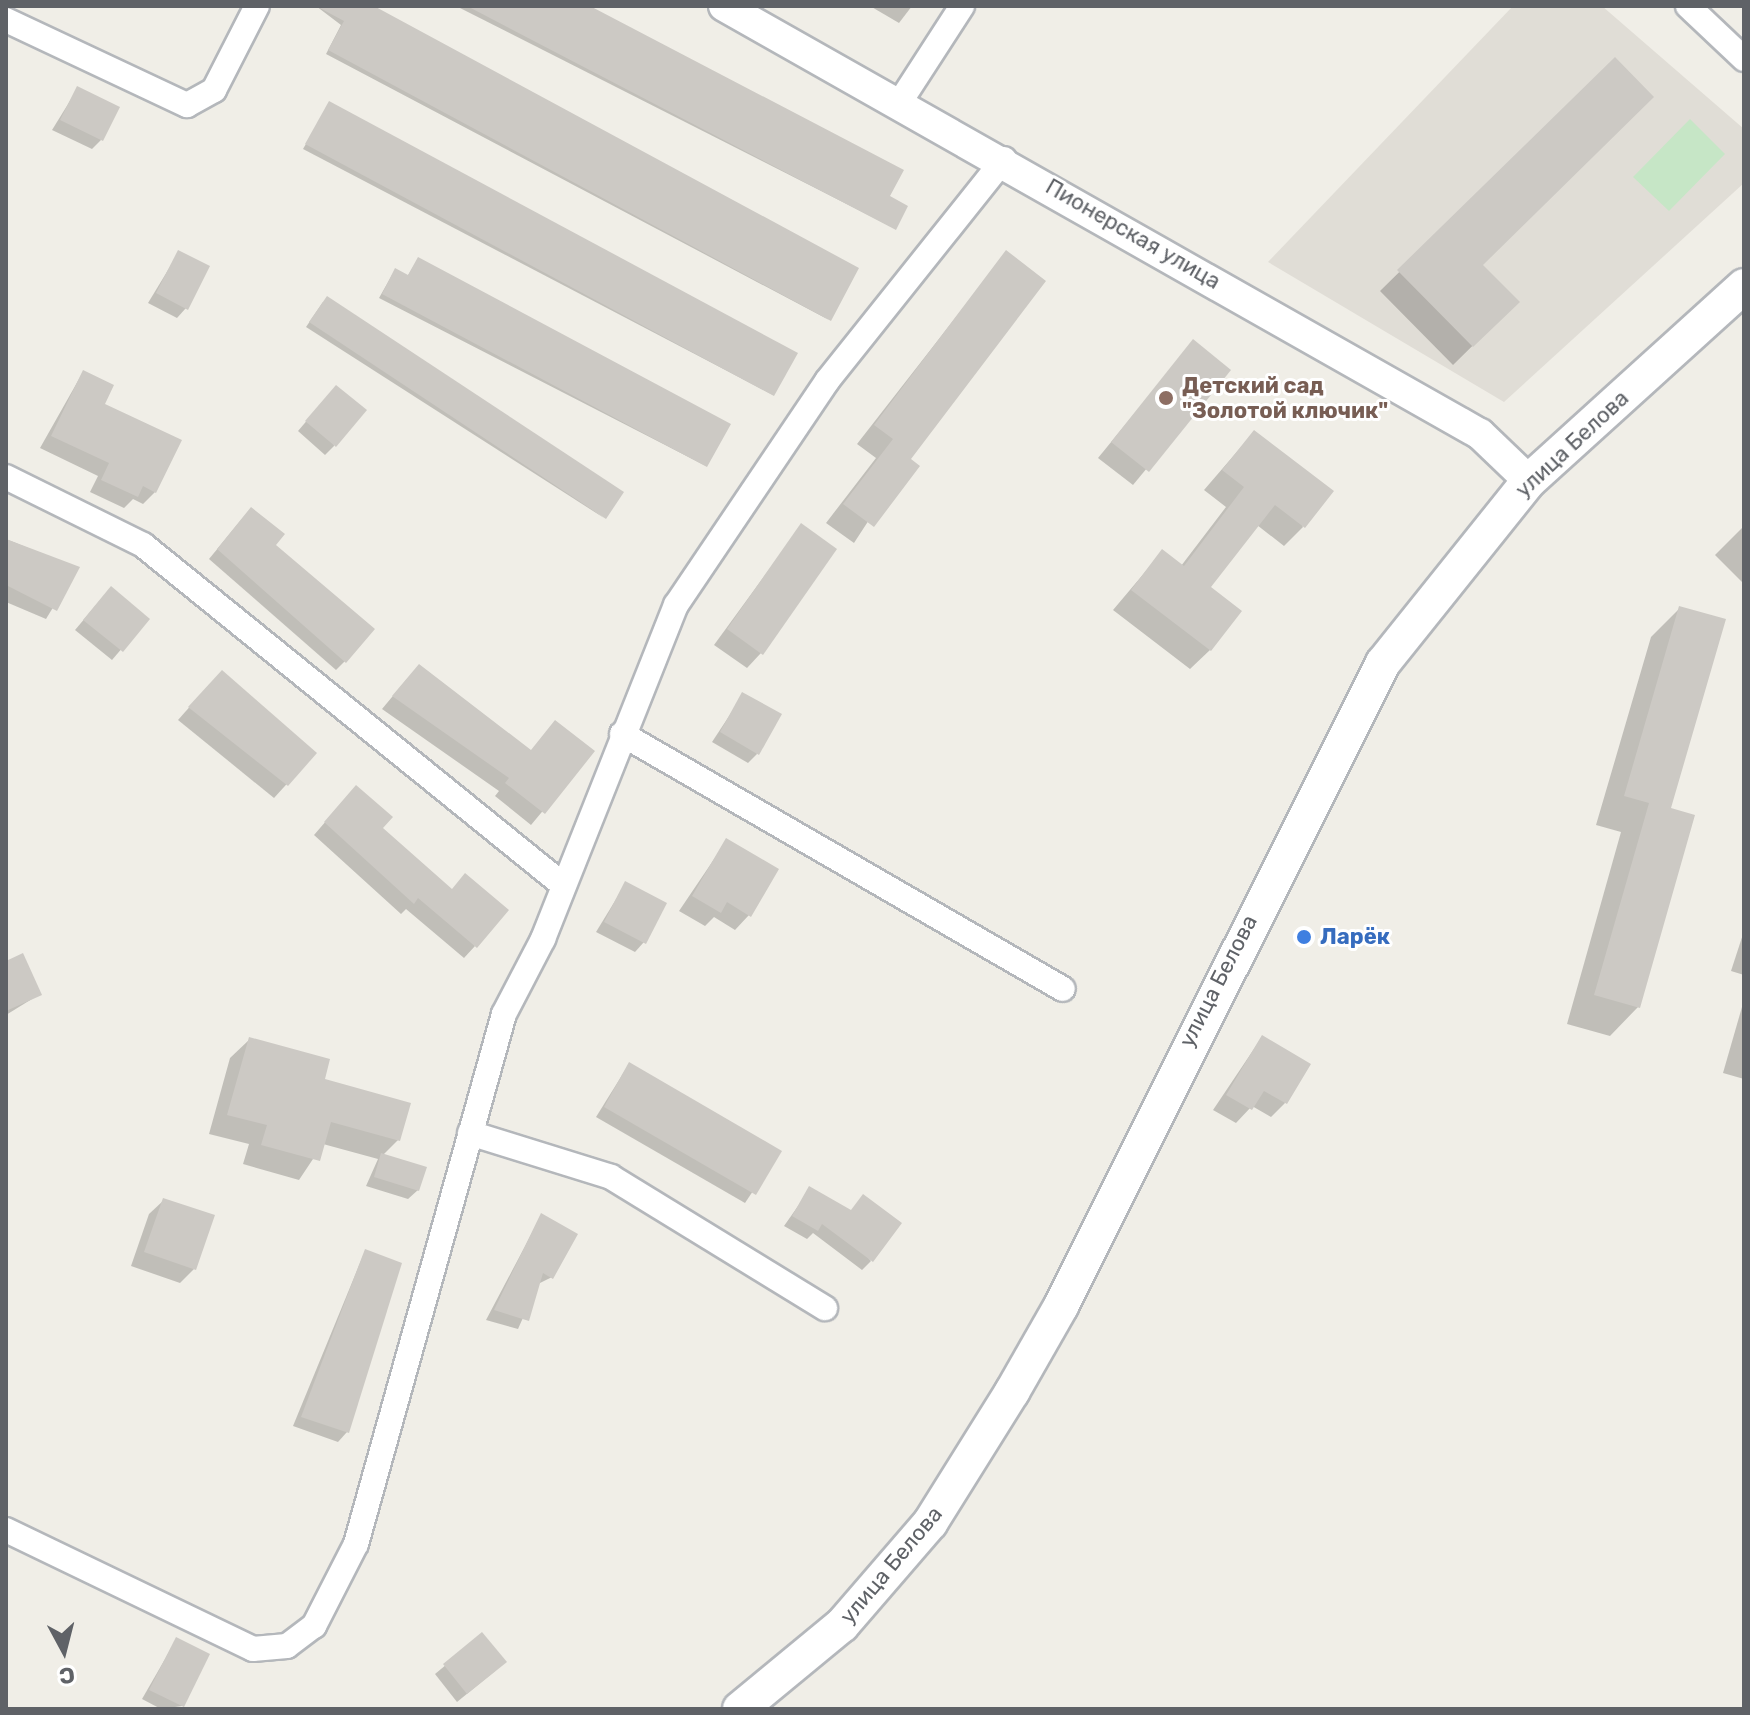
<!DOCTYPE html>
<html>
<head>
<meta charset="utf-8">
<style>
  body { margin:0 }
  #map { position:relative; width:1750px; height:1715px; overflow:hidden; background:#f0eee7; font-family:Rubik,sans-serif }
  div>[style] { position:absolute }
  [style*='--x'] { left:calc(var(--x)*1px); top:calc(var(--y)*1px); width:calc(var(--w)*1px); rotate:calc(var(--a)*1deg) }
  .education>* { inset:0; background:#e0ddd6 }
  .green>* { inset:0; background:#c6e6c6 }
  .shadow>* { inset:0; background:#0003 }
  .building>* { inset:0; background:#ccc9c4 }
  .roads { filter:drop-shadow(2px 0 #b4b7bb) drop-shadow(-2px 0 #b4b7bb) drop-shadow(0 2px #b4b7bb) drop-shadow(0 -2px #b4b7bb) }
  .minor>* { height:24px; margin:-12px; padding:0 12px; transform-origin:12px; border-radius:12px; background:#fff }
  .tertiary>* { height:30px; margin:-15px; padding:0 15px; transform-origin:15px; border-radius:15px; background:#fff }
  .secondary>* { height:34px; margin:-17px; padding:0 17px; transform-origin:17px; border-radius:17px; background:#fff }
  .dots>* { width:22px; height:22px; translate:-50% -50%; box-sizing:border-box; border:4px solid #fff; border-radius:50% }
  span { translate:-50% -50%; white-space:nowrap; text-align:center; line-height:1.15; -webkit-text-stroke:6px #fff; paint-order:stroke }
  .street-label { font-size:22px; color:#5f6267 }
  .education-label { font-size:22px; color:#785e54; font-weight:700 }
  .left { translate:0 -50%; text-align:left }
  .shop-label { font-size:22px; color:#366cbe; font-weight:700 }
  .frame { position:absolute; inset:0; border:8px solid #5f6267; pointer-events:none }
  .north { position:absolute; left:24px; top:1611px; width:80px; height:80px; -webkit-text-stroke:6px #fff; paint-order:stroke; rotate:173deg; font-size:22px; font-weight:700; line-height:32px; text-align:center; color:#5f6267 }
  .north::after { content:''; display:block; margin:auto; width:28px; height:36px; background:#5f6267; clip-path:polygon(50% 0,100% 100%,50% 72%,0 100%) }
</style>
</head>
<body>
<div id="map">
  <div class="education">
    <div style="clip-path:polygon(1513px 6px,1602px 6px,1744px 129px,1744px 183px,1504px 402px,1268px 262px)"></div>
  </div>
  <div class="green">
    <div style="clip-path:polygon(1690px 119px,1725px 154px,1669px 211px,1633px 177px)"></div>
  </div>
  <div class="shadow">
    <div style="clip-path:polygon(316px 6px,369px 6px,829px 320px,326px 54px,341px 25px)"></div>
    <div style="clip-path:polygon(456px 6px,586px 6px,888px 197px,894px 228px)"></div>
    <div style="clip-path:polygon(870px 6px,912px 6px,899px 23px)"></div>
    <div style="clip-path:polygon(1615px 60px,1480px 265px,1517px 302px,1453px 365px,1380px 291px)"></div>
    <div style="clip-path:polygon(78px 88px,101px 140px,92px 149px,52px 130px)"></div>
    <div style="clip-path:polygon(329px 104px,773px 395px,303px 149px)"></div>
    <div style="clip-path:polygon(179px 252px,186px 308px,177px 318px,148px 303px)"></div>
    <div style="clip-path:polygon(1006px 253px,908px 460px,854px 543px,826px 523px,876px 458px,857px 444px)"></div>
    <div style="clip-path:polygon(418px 259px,706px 466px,379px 298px,392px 275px,407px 277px)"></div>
    <div style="clip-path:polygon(323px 302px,604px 518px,306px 327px)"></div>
    <div style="clip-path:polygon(1193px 342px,1228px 370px,1133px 485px,1098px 458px)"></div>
    <div style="clip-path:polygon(83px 372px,155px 492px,143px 504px,133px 499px,124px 508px,90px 492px,98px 476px,40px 448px)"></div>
    <div style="clip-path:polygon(327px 397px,334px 446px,325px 455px,298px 431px)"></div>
    <div style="clip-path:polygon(1254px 432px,1303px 527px,1284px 546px,1257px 525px,1209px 587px,1210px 650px,1190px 669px,1113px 610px,1162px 552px,1181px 566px,1226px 507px,1204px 490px)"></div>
    <div style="clip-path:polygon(242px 519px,273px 545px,345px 661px,336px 670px,209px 559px)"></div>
    <div style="clip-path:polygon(801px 526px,761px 653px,747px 668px,714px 645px)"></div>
    <div style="clip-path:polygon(1744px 526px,1744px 584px,1715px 555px)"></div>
    <div style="clip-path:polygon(6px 539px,77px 568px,46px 619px,6px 602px)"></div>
    <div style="clip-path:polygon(102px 598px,147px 619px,112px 660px,75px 630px)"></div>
    <div style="clip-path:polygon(1680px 608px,1669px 810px,1638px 1007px,1610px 1036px,1567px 1024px,1621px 832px,1596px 825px,1651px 637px)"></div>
    <div style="clip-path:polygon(407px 679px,530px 752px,592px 752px,531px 825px,495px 796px,499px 791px,382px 709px)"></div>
    <div style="clip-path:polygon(209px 685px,315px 753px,274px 798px,178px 720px)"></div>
    <div style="clip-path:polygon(743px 695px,757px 754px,748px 763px,712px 742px)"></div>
    <div style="clip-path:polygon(345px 799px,380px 829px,475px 946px,464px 958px,406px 909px,401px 914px,314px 835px)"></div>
    <div style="clip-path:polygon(727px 840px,749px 915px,735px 930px,714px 917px,705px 926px,679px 911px)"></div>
    <div style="clip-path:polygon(626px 883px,644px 942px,635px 952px,596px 932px)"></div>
    <div style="clip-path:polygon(1744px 931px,1744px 975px,1731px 971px)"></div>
    <div style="clip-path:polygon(6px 963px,40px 994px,6px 1015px)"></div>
    <div style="clip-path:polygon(1744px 1000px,1744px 1079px,1723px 1073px)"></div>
    <div style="clip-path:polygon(1262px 1037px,1285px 1103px,1271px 1117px,1252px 1106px,1236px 1123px,1213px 1110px)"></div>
    <div style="clip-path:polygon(250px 1039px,398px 1140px,382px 1156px,418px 1190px,408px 1199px,366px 1186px,378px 1159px,323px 1144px,299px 1180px,243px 1164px,249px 1144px,209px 1134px,230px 1058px)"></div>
    <div style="clip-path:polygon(629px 1064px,779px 1152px,745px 1203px,596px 1117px)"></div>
    <div style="clip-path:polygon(810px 1189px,871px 1261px,862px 1270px,813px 1233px,807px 1239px,784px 1226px)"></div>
    <div style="clip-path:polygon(164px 1200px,194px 1269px,180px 1283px,131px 1266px,149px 1214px)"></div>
    <div style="clip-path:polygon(541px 1216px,552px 1277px,538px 1284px,518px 1329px,486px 1320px)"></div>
    <div style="clip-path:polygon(365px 1251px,399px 1264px,347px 1432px,338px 1442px,293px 1426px)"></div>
    <div style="clip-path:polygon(482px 1635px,495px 1671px,457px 1702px,435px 1674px)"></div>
    <div style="clip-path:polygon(176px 1640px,182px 1706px,161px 1709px,142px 1699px)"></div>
  </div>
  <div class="building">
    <div style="clip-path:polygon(316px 6px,374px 6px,859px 268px,831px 321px,328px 50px,344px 21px)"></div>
    <div style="clip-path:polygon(467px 6px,590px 6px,904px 170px,890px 196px,908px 206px,896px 230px)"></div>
    <div style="clip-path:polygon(1615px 57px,1654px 97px,1483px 265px,1520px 302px,1473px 347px,1397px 270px)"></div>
    <div style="clip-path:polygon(77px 86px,120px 107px,103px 141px,60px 120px)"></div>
    <div style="clip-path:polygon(329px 101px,798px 353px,774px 396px,305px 144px)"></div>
    <div style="clip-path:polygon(178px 250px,210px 266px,188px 310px,156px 293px)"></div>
    <div style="clip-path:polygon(1006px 250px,1046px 281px,911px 459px,920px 466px,874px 527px,843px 504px,893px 439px,874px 425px)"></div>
    <div style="clip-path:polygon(418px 257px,731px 424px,707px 467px,382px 294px,395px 268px,408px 275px)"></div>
    <div style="clip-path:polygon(327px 296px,624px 492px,606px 519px,309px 322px)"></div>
    <div style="clip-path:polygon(1193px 339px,1231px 370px,1149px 472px,1111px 442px)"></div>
    <div style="clip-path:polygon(83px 370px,114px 385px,105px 404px,182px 440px,156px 493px,143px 486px,138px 497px,101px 480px,109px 463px,51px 436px)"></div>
    <div style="clip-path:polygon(336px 385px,367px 410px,336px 447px,305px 421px)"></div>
    <div style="clip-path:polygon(1254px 430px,1334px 491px,1305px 528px,1275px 505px,1211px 587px,1242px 611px,1211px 651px,1131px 590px,1162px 549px,1184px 566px,1244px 487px,1222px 470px)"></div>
    <div style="clip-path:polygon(251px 507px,285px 534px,276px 545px,375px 629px,346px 663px,217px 549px)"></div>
    <div style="clip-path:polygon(801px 523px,837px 549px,763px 655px,727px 629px)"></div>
    <div style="clip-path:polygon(6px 539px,80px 567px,57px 611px,6px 585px)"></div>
    <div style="clip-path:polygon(111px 586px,150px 619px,123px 652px,83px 620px)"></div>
    <div style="clip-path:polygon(1679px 606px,1726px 619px,1671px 808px,1695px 815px,1640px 1008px,1594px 995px,1649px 803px,1624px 796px)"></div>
    <div style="clip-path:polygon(419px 664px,531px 750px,555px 720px,595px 751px,545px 814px,505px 783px,509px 778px,392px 696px)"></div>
    <div style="clip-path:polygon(222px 670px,317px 753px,288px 786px,188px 707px)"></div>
    <div style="clip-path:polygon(742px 692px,782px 714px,759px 755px,720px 732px)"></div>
    <div style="clip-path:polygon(356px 785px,393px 817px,383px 828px,452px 889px,465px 873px,509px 910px,477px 948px,418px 898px,414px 904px,324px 822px)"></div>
    <div style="clip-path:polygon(726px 838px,779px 869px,751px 917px,727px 902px,721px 913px,692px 896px)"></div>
    <div style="clip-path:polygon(625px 881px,667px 903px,646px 944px,604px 922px)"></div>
    <div style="clip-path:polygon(23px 953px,42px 995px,6px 1011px,6px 961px)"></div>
    <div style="clip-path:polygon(1262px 1035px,1311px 1064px,1287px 1104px,1264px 1091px,1252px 1110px,1226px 1095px)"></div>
    <div style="clip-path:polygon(249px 1037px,330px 1059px,325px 1079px,411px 1103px,400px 1141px,331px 1122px,320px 1161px,261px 1145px,267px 1125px,227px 1115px)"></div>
    <div style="clip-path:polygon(629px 1062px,782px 1151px,756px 1195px,604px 1107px)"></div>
    <div style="clip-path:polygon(381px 1153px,427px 1167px,419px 1191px,374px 1177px)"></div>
    <div style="clip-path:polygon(809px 1186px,851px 1210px,863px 1194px,902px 1223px,873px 1262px,822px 1224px,818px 1231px,792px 1216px)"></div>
    <div style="clip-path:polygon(163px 1198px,215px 1215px,196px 1270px,144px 1252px)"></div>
    <div style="clip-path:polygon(541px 1213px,578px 1234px,553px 1279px,543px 1273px,529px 1321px,494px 1310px)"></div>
    <div style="clip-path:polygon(365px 1249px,402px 1263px,349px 1433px,301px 1417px)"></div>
    <div style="clip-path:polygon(482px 1632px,507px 1662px,467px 1694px,443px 1664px)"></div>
    <div style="clip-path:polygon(176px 1637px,210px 1654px,184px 1707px,149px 1690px)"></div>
  </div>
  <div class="roads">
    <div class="minor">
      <div style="--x:1688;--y:6;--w:77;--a:43.4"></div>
      <div style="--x:6;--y:20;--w:200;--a:25.2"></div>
      <div style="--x:187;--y:105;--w:31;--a:-29"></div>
      <div style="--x:214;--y:90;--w:94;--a:-62.9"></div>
      <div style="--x:900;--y:102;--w:114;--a:-57.1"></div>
      <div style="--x:6;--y:477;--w:153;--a:26.4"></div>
      <div style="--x:143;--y:545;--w:540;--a:38.99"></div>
      <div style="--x:622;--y:734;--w:509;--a:30.04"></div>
      <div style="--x:470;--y:1133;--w:148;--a:17.3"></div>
      <div style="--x:611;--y:1177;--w:251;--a:31.5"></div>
      <div style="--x:6;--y:1530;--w:274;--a:25.7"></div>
      <div style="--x:253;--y:1649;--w:34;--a:-5"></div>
      <div style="--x:287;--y:1646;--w:34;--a:-37"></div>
      <div style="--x:314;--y:1626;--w:92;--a:-62.9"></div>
      <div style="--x:356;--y:1544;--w:550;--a:-74.4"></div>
      <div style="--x:504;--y:1014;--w:85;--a:-62.5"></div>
      <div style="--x:543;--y:939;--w:360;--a:-68.3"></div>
      <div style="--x:676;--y:605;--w:270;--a:-56"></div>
      <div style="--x:827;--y:381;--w:284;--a:-51.4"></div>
    </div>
    <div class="tertiary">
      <div style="--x:724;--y:6;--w:869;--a:29.52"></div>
      <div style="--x:1480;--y:434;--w:68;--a:43.8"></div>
    </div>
    <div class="secondary">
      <div style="--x:740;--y:1709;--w:132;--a:-39.5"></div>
      <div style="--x:842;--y:1625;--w:135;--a:-49.2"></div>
      <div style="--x:930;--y:1523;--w:155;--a:-58"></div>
      <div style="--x:1012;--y:1392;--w:99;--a:-60.3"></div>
      <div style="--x:1061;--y:1306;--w:719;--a:-63.4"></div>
      <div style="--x:1383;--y:663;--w:233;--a:-51.3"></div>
      <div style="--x:1529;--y:481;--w:290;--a:-42.2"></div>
    </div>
  </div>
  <div class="dots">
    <div style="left:1166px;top:398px;background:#8d6e63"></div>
    <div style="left:1304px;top:937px;background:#3f7fe0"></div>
  </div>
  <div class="street-label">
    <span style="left:1133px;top:234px;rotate:30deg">Пионерская улица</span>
    <span style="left:1572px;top:444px;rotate:-43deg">улица Белова</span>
    <span style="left:1218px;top:981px;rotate:-63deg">улица Белова</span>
    <span style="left:891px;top:1565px;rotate:-50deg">улица Белова</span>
  </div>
  <div class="education-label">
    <span class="left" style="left:1182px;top:398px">Детский сад<br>"Золотой ключик"</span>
  </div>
  <div class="shop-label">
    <span class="left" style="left:1320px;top:937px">Ларёк</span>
  </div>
  <div class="frame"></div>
  <div class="north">С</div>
</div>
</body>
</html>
